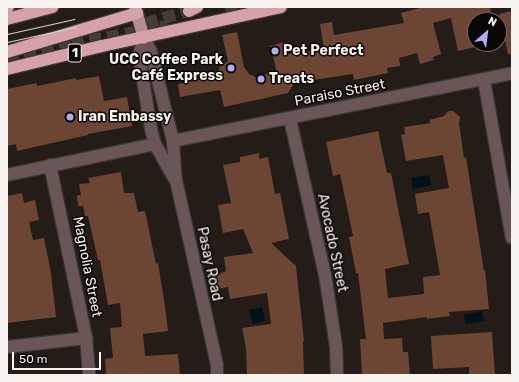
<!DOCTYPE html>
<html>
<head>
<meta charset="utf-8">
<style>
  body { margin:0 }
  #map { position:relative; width:519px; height:382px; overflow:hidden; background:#231c17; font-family:Rubik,sans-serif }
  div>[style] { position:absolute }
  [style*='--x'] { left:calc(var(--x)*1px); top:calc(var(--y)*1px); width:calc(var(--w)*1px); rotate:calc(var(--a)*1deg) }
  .water>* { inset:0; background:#001119 }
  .building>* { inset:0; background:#6d4533 }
  .highway-tunnel>* { height:12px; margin-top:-6px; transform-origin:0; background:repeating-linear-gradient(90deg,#433c37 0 12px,transparent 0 18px) }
  .roads { filter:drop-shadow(1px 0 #3c3631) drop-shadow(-1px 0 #3c3631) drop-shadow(0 1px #3c3631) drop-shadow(0 -1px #3c3631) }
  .minor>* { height:12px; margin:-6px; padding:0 6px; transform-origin:6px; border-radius:6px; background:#6a5557 }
  .major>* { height:12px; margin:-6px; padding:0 6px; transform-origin:6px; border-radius:6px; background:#b78c91 }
  .highway>* { height:12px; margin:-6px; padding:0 6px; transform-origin:6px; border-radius:6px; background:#d6a2a8 }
  .tram>* { height:1px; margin:-0.5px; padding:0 0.5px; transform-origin:0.5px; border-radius:0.5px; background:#dbd5d1 }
  .dots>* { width:11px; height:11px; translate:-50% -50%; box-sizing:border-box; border:2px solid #0a0706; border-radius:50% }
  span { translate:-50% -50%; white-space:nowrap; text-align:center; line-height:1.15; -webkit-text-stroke:3px #0a0706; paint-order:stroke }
  .shield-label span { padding:1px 3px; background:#0a0706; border:1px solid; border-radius:3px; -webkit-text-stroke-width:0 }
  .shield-label { font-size:13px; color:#f7f2ee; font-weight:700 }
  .poi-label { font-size:14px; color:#f7f2ee; font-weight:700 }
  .left { translate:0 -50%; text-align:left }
  .right { translate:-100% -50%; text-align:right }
  .street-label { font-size:14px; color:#f7f2ee }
  .frame { position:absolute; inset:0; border:8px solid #f7f2ee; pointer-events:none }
  .north { position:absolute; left:467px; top:12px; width:40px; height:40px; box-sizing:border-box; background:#0a0706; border:1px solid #696563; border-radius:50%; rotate:28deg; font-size:11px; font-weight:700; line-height:16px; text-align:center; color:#f7f2ee }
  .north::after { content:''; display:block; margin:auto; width:14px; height:18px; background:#aaaffb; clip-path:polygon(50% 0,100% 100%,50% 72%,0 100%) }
  .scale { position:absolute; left:12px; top:352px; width:89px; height:18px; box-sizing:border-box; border:2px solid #f7f2ee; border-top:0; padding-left:5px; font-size:12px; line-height:14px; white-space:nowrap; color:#f7f2ee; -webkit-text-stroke:3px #0a0706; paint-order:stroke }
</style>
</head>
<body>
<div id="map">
  <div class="water">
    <div style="clip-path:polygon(429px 175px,431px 185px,413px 189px,411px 178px)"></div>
    <div style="clip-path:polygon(262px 307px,265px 321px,253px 324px,249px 310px)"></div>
    <div style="clip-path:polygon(482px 311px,484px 321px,466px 324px,464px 315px)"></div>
  </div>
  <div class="building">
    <div style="clip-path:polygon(423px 7px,490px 7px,492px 20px,475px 20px,475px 47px,458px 51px,451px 18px,433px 23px,441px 54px,433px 57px,434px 60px,420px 64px,417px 53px,399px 58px,400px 66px,387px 68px,388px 73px,354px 80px,353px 74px,294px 83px,288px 93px,224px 107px,220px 90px,180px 97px,178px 84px,216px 77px,220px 67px,228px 61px,222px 35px,237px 32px,244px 67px,250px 75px,253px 75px,254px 77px,277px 72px,270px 46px,285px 42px,288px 54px,324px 49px,320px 24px,332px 22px,334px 35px,404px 23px,401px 13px)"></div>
    <div style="clip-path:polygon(512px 11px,512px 54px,508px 54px,499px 14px)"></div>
    <div style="clip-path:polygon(99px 76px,104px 101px,127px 97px,132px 126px,88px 134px,88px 135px,17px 151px,16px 144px,7px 146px,7px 89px,37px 83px,37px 86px,76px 78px,76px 80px)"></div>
    <div style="clip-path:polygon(448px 111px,453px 111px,460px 117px,459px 123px,464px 158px,466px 157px,484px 271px,485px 270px,489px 309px,449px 312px,450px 316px,427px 319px,427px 317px,383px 323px,384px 339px,402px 338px,403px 352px,408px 352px,410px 375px,362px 375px,360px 339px,366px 339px,358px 273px,356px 273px,349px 237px,353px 236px,340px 174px,333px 176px,326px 142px,378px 131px,387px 173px,391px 173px,409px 264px,385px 269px,388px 298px,424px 294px,423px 277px,440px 275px,429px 212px,418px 214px,415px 194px,449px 188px,443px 155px,406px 161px,401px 135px,405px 134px,404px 127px,431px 123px,429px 120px,444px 116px)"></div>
    <div style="clip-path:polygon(259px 153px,259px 159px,268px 157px,275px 194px,280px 193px,289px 239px,271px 243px,296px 266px,304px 341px,303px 341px,304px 375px,247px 375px,246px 348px,242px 328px,271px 324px,267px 293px,230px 299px,228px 287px,218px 289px,215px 276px,226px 271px,224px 257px,253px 253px,243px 229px,223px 233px,218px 205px,231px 203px,223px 165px,240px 162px,240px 157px)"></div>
    <div style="clip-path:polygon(121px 172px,124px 193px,134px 193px,138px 212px,145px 211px,156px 264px,158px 263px,165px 306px,168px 331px,143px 334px,145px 356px,178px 354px,180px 375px,106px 375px,105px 359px,113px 358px,110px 328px,122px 327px,120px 303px,108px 305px,100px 260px,98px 260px,88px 216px,85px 216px,83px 206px,78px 206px,77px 195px,81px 195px,79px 184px,90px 183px,88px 178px)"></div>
    <div style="clip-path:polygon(22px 193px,24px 203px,35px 200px,39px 220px,29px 222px,33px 240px,44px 238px,51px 273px,56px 317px,7px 323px,7px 196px)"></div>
    <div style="clip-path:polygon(492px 332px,495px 375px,469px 375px,469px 367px,433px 369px,431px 336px)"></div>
  </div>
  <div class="highway-tunnel">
    <div style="--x:226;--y:13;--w:27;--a:-13"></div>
    <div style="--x:146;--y:23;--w:45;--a:-15.6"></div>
    <div style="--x:7;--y:60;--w:67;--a:-13.8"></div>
    <div style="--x:72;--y:44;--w:97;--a:-10.7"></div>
  </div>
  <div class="roads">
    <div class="minor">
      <div style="--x:144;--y:38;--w:16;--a:63"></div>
      <div style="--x:151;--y:52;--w:92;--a:76.1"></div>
      <div style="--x:173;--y:141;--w:39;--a:86"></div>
      <div style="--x:176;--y:180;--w:189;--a:77.5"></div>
      <div style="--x:217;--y:365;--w:10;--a:90"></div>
      <div style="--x:144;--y:38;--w:19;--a:106"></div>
      <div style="--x:139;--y:56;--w:74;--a:80.7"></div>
      <div style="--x:151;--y:129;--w:16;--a:75"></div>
      <div style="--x:155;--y:144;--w:39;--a:61"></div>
      <div style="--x:484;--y:80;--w:160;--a:80"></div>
      <div style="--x:290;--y:119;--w:160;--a:77.4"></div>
      <div style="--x:325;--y:275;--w:72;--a:81.2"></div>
      <div style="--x:336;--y:346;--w:29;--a:88"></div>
      <div style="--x:173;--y:141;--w:346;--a:-11.3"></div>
      <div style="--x:50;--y:165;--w:177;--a:78.2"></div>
      <div style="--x:86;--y:338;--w:37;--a:85"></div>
      <div style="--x:7;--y:175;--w:151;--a:-11.8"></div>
      <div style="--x:7;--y:347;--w:80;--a:-6.5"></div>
    </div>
    <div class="major">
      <div style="--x:135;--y:7;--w:32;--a:74"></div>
    </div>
    <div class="highway">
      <div style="--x:7;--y:7;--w:1;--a:0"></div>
      <div style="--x:189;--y:11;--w:9;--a:-27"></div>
      <div style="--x:7;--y:19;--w:47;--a:-14.9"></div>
      <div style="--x:7;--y:52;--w:136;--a:-16.7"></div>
      <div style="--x:7;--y:69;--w:98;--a:-13.6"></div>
      <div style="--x:102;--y:46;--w:183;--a:-12.3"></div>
    </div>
  </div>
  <div class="tram">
    <div style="--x:7;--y:34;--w:69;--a:-12.6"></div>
    <div style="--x:7;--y:42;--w:70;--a:-12.4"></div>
  </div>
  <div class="dots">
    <div style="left:275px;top:51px;background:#aaaffb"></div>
    <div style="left:231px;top:68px;background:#aaaffb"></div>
    <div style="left:261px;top:79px;background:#aaaffb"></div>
    <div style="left:70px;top:117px;background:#aaaffb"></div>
  </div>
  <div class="shield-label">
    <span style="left:75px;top:53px">1</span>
  </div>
  <div class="poi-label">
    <span class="left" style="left:283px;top:51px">Pet Perfect</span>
    <span class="right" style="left:223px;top:68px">UCC Coffee Park<br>Café Express</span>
    <span class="left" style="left:269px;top:79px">Treats</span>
    <span class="left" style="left:78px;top:117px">Iran Embassy</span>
  </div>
  <div class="street-label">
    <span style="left:340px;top:93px;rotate:-11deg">Paraiso Street</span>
    <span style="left:332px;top:243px;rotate:78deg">Avocado Street</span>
    <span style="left:209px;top:264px;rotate:78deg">Pasay Road</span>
    <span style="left:87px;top:267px;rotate:79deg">Magnolia Street</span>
  </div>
  <div class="frame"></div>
  <div class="north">N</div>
  <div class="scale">50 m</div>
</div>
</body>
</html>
